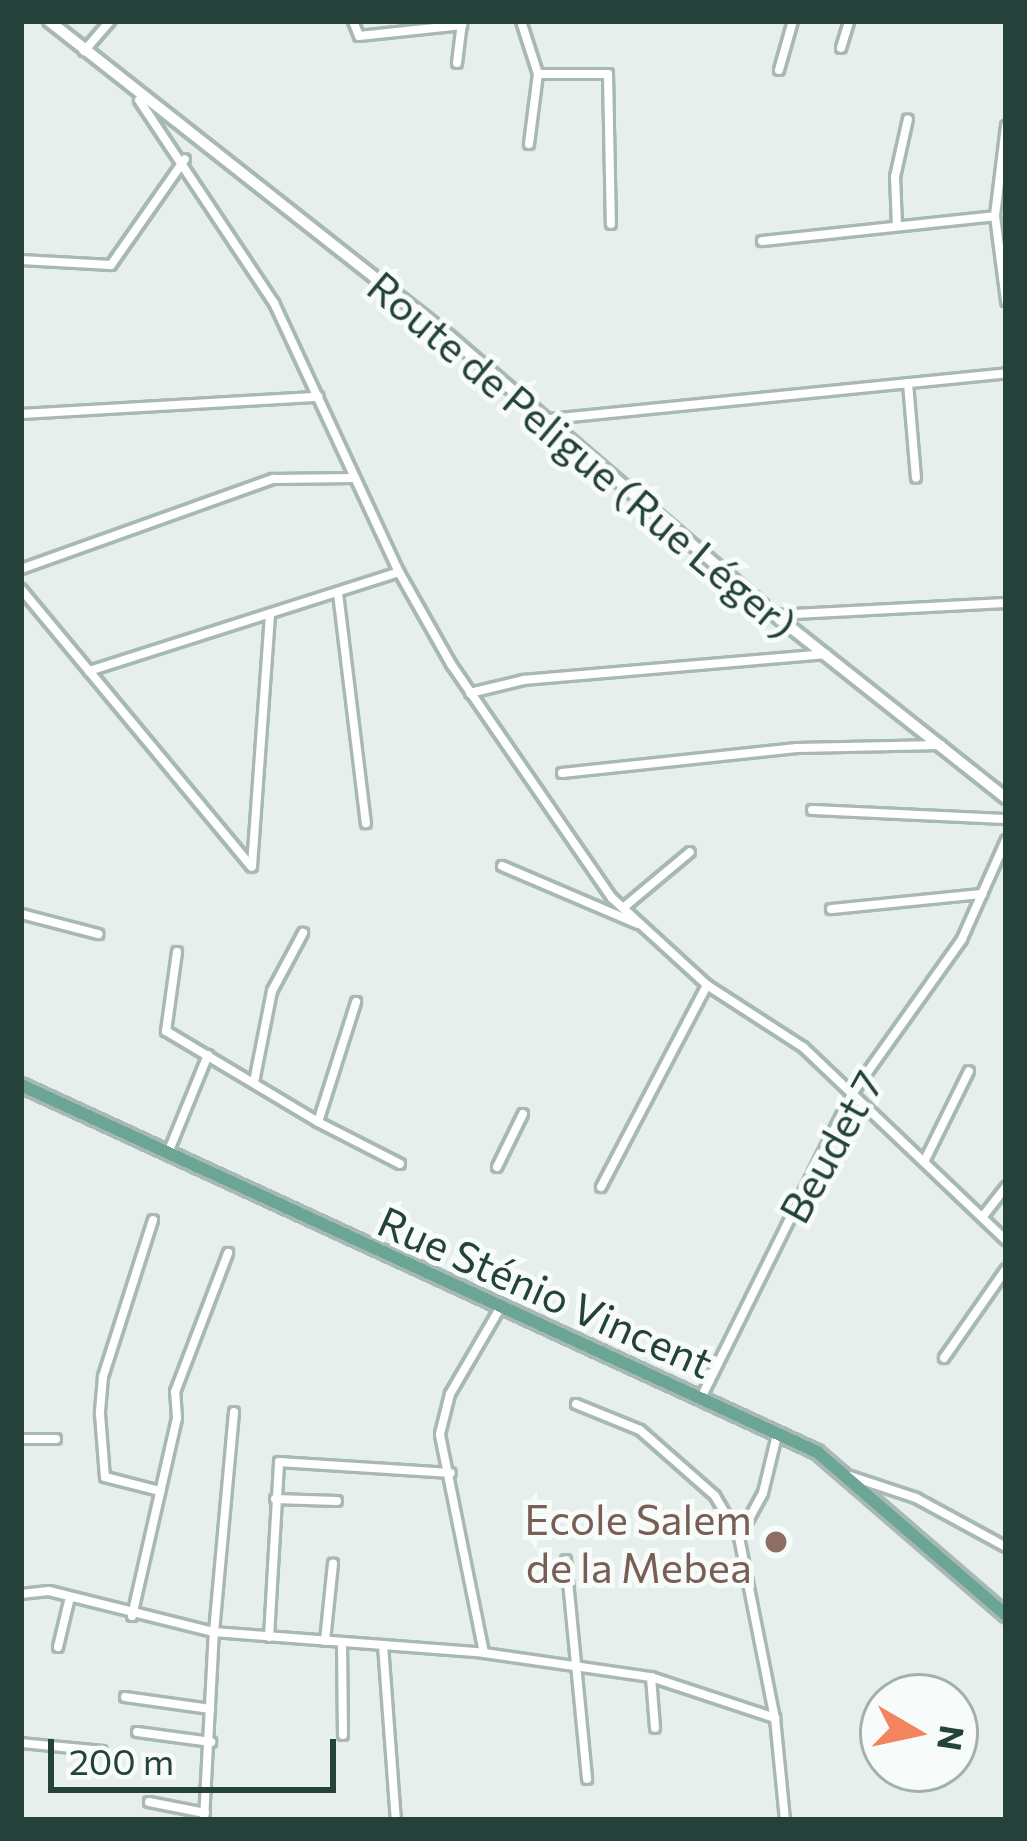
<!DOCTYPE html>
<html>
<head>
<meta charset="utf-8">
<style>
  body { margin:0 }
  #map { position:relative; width:1027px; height:1841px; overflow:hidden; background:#e6efeb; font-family:Commissioner,sans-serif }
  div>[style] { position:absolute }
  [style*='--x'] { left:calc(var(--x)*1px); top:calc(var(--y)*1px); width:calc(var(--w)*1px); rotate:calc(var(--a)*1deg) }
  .roads { filter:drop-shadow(3px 0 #a8b8b2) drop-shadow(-3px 0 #a8b8b2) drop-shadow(0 3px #a8b8b2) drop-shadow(0 -3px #a8b8b2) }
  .minor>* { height:8px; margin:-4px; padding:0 4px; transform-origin:4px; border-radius:4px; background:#fff }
  .tertiary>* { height:10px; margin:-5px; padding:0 5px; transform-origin:5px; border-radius:5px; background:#fff }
  .primary>* { height:12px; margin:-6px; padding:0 6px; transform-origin:6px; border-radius:6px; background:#6aa596 }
  .dots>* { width:33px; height:33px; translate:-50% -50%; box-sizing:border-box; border:6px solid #f7fbf9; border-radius:50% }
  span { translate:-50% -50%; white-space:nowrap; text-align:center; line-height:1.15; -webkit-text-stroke:10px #f7fbf9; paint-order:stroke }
  .street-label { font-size:42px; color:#24423a }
  .education-label { font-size:42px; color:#785e54 }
  .right { translate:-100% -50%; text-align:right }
  .frame { position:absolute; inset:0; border:24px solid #24423a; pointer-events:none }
  .north { position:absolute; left:859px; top:1673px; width:120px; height:120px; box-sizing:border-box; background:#f7fbf9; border:3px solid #a3b1ad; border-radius:50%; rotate:99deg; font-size:33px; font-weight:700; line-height:48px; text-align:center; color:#24423a }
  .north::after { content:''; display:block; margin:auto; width:42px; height:54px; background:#f4845f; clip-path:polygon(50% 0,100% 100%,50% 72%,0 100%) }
  .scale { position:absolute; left:48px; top:1739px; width:288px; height:54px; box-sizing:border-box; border:6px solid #24423a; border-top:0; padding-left:15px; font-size:36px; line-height:42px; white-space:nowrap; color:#24423a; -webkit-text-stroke:9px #f7fbf9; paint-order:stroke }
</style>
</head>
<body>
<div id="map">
  <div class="roads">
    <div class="minor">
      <div style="--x:353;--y:21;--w:16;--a:68"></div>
      <div style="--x:359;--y:36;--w:104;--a:-6.1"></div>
      <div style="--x:521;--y:21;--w:56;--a:72.2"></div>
      <div style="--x:538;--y:74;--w:70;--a:0"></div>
      <div style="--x:608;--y:74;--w:150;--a:88.9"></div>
      <div style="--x:841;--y:48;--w:28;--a:-73"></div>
      <div style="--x:84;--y:51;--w:40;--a:-49"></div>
      <div style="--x:457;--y:63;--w:41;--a:-83"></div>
      <div style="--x:779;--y:70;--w:51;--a:-74.1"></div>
      <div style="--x:139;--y:100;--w:244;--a:56.4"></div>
      <div style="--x:274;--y:303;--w:297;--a:65.1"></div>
      <div style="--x:399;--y:572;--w:106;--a:60.5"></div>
      <div style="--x:451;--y:664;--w:284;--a:55.5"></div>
      <div style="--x:612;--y:898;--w:129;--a:42.5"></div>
      <div style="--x:707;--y:985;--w:114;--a:32.9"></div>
      <div style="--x:803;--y:1047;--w:280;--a:43.6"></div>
      <div style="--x:1006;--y:126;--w:91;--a:97"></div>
      <div style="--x:995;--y:216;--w:86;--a:82.6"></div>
      <div style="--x:529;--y:144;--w:71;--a:-82.7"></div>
      <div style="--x:897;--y:226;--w:49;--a:-92.3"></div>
      <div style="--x:895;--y:177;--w:59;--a:-77.4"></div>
      <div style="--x:762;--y:241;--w:234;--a:-6.1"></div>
      <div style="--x:21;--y:260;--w:90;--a:3.2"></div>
      <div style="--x:111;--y:265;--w:129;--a:-55.1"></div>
      <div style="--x:908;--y:383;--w:95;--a:85.2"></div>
      <div style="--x:21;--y:414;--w:298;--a:-3.3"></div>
      <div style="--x:549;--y:419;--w:459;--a:-5.7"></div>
      <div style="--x:21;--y:569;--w:268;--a:-19.7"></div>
      <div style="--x:273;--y:479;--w:82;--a:-0.7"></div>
      <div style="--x:21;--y:589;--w:361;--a:50.3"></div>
      <div style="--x:338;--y:593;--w:232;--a:83.1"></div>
      <div style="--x:775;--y:615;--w:231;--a:-3"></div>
      <div style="--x:89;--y:671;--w:325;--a:-17.7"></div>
      <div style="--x:470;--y:693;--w:56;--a:-13.5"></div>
      <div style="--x:524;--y:680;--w:303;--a:-4.9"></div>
      <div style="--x:562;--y:773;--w:236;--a:-6.1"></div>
      <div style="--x:797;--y:748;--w:144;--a:-1.2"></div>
      <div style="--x:812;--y:810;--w:194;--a:2.7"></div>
      <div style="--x:252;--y:866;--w:251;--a:-85.9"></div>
      <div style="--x:502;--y:866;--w:148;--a:23.1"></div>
      <div style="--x:623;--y:908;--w:87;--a:-39.9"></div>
      <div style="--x:831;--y:909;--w:152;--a:-5.7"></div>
      <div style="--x:21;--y:914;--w:80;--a:14.6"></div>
      <div style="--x:177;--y:952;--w:80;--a:97.9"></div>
      <div style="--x:166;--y:1031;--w:177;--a:30.9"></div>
      <div style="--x:318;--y:1122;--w:126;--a:-72.4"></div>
      <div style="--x:254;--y:1082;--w:93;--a:-78.8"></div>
      <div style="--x:272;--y:991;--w:66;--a:-61.9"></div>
      <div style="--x:318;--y:1122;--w:92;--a:27.1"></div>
      <div style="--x:168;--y:1153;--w:106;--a:-67.8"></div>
      <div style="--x:925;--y:1160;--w:99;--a:-63.7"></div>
      <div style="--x:497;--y:1167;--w:59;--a:-63.9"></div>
      <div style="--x:601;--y:1187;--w:228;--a:-62.3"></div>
      <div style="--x:984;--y:1215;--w:36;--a:-52"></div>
      <div style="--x:153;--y:1220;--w:165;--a:107.7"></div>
      <div style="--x:103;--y:1377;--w:37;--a:95"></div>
      <div style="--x:100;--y:1414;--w:63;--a:85.5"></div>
      <div style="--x:105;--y:1477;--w:57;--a:14.3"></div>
      <div style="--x:944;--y:1358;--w:108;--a:-55.1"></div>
      <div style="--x:701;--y:1398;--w:339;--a:-63.6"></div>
      <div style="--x:852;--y:1094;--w:190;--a:-54.6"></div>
      <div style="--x:962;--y:939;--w:108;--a:-66"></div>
      <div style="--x:576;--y:1404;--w:69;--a:22.1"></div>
      <div style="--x:640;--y:1430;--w:100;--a:41.3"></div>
      <div style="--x:715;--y:1496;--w:48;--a:59.7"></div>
      <div style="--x:777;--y:1435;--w:60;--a:103.6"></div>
      <div style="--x:763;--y:1493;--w:50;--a:118.6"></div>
      <div style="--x:739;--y:1537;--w:185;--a:78.8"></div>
      <div style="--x:775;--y:1718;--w:102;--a:84.4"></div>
      <div style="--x:21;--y:1439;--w:35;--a:0"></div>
      <div style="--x:850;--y:1476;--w:70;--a:18.4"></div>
      <div style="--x:916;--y:1498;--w:102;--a:28.6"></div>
      <div style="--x:275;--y:1499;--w:62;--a:1.8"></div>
      <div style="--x:566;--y:1560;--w:220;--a:84.5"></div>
      <div style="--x:21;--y:1594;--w:28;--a:-6"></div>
      <div style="--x:49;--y:1591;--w:170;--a:14"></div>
      <div style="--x:214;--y:1632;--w:221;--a:-84.8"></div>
      <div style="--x:132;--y:1616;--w:203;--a:-77.2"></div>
      <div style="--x:177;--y:1418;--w:26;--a:-94"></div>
      <div style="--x:175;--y:1392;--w:149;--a:-69.1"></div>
      <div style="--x:269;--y:1637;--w:175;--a:-86.7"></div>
      <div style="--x:279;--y:1462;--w:172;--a:3.7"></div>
      <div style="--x:325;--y:1641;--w:78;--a:-84.1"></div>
      <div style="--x:342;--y:1642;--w:93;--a:89.4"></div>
      <div style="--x:383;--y:1645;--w:175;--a:85.8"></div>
      <div style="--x:58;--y:1647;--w:51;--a:-76.5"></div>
      <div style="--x:484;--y:1653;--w:223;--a:-101.4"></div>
      <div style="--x:440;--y:1434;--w:41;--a:-76"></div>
      <div style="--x:450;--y:1394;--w:99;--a:-59.8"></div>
      <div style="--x:651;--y:1677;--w:51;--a:85.5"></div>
      <div style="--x:125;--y:1697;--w:86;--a:8"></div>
      <div style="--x:137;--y:1732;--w:75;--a:7.7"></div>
      <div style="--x:21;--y:1743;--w:81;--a:5.6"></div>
      <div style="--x:149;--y:1802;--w:57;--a:11.1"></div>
      <div style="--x:204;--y:1820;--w:188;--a:-87"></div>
      <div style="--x:214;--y:1632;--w:271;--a:4.4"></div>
      <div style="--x:484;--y:1653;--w:169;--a:8.2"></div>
      <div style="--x:651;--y:1677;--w:131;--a:18.3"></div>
    </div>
    <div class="tertiary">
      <div style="--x:49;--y:21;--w:509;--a:38.22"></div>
      <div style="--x:449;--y:336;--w:429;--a:40.6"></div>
      <div style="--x:775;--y:615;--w:295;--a:38.4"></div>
    </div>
    <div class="primary">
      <div style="--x:21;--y:1085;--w:877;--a:24.75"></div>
      <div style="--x:817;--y:1452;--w:250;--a:40.8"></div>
    </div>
  </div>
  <div class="dots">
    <div style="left:776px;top:1542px;background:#8d6e63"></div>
  </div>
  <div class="street-label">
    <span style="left:583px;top:454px;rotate:40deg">Route de Peligue (Rue Léger)</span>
    <span style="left:830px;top:1146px;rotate:-61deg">Beudet 7</span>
    <span style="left:546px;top:1291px;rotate:24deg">Rue Sténio Vincent</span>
  </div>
  <div class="education-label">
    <span class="right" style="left:752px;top:1542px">Ecole Salem<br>de la Mebea</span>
  </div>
  <div class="frame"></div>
  <div class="north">N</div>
  <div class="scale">200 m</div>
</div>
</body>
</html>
